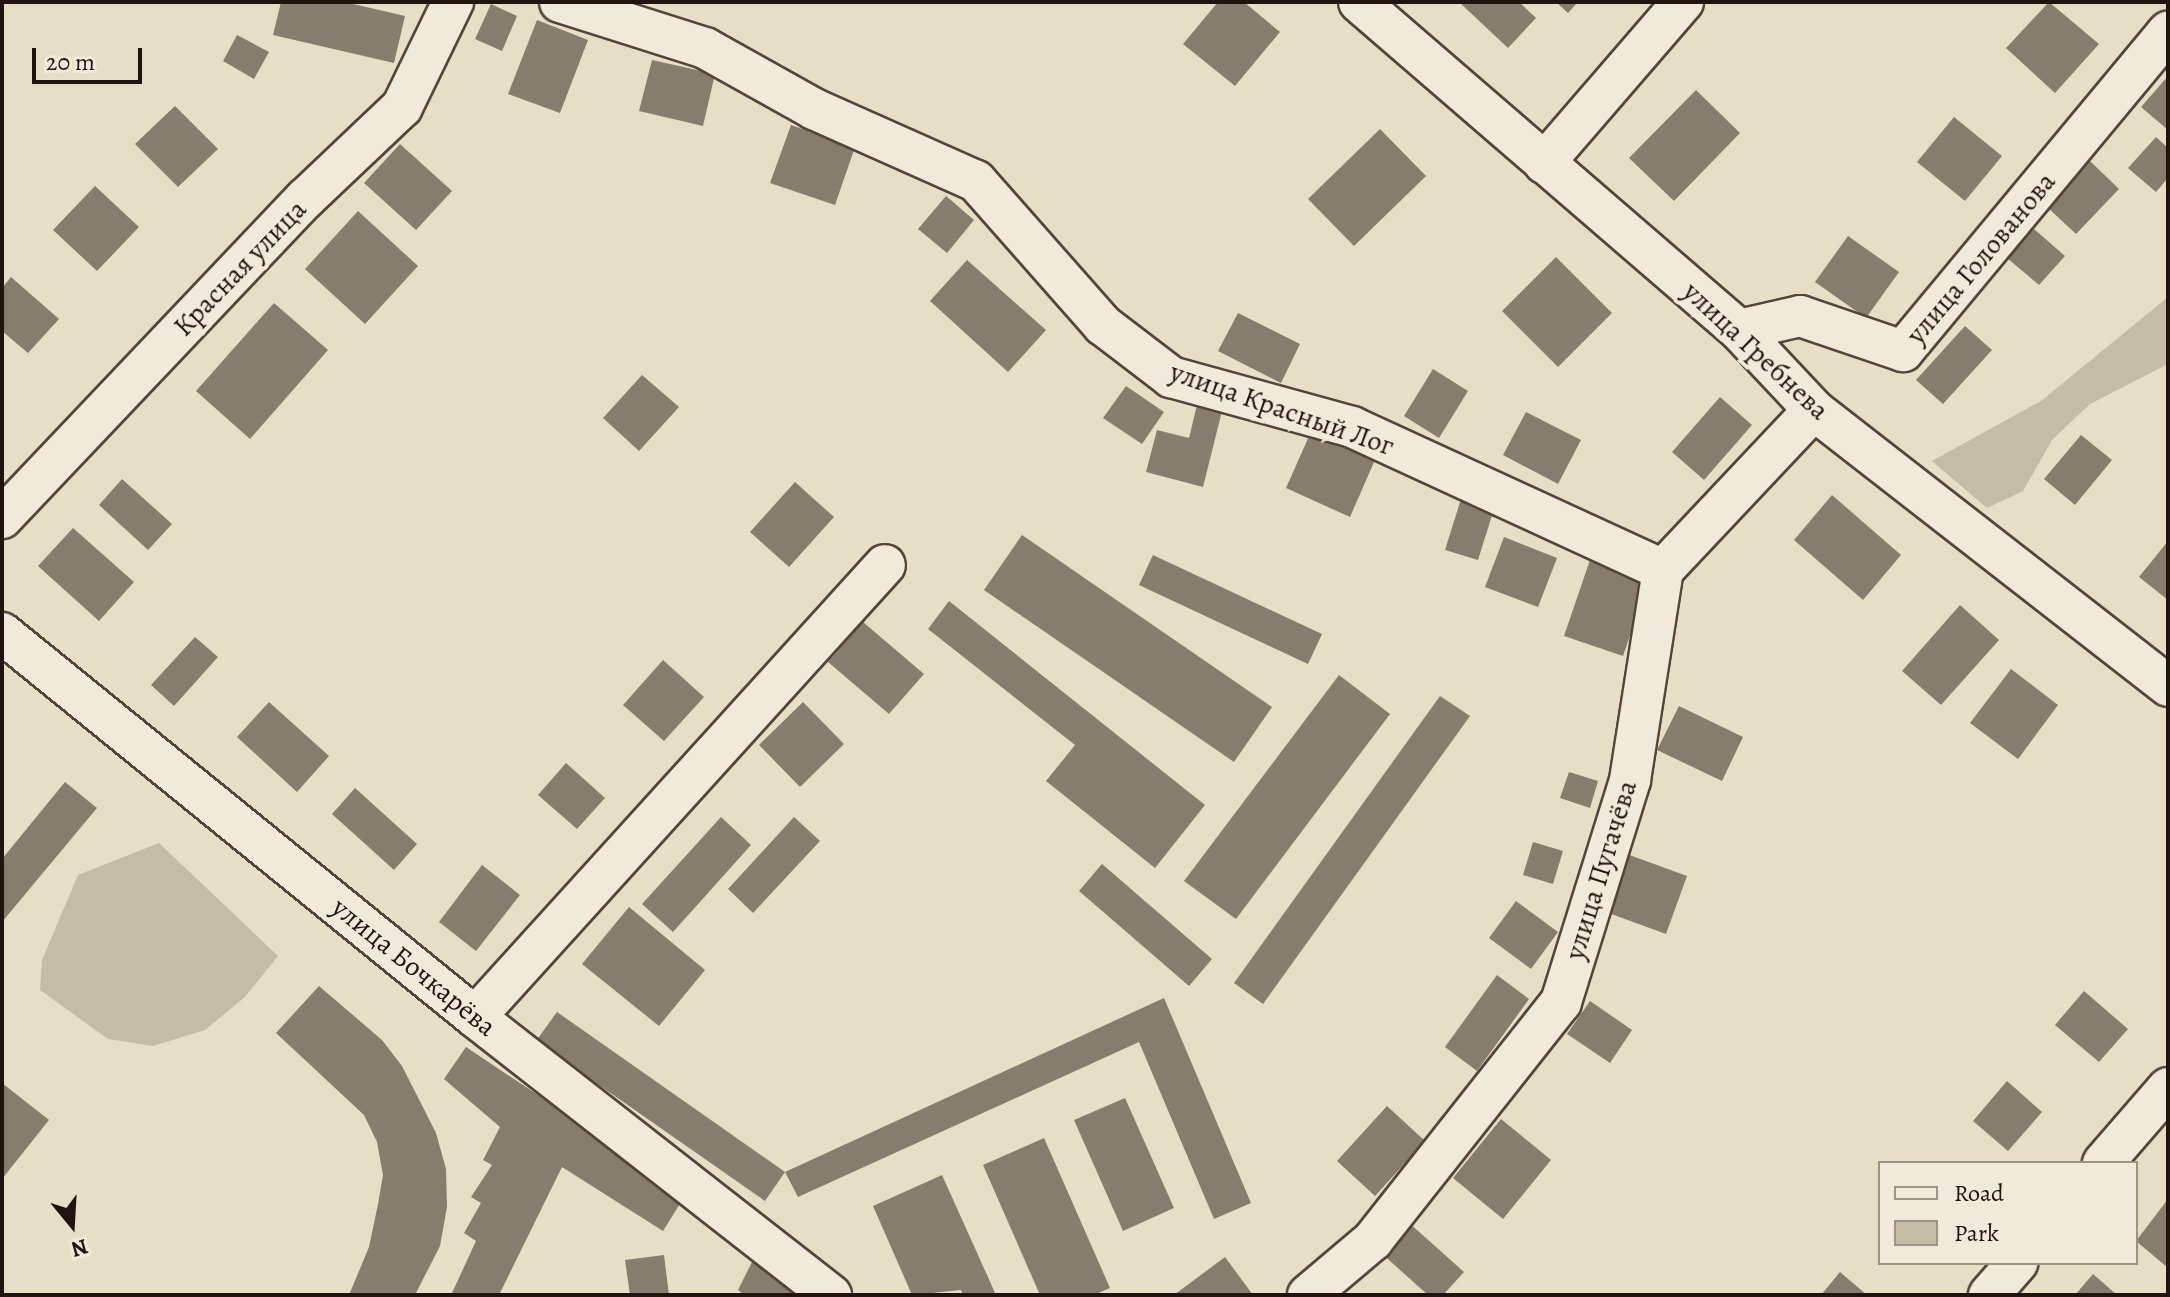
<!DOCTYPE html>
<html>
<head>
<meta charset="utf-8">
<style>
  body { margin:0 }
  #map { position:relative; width:2170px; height:1297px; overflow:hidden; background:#e6dec5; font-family:Alegreya,serif }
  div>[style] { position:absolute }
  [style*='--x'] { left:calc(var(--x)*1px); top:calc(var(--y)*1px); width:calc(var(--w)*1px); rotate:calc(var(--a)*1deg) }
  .green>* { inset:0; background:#c5bca6 }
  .building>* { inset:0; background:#877d6d }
  .roads { filter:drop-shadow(2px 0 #52463c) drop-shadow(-2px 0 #52463c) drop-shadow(0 2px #52463c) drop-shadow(0 -2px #52463c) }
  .minor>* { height:40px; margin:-20px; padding:0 20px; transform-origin:20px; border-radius:20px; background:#efead9 }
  span { translate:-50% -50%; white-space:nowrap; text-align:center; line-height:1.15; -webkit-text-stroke:8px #efead9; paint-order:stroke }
  .street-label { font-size:28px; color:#21140e }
  .frame { position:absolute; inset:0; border:4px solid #21140e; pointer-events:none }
  .legend { position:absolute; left:1878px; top:1161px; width:260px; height:104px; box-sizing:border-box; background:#efead9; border:2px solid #9d9488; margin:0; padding:10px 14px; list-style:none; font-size:24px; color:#21140e }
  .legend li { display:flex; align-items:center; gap:16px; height:40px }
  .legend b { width:40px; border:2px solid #9d9488 }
  .north { position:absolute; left:32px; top:1185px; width:80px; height:80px; -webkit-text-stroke:6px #efead9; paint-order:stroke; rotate:162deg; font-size:22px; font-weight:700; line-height:32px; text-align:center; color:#21140e }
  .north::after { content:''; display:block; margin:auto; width:28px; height:36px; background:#21140e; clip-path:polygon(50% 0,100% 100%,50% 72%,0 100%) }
  .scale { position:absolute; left:32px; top:48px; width:110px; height:36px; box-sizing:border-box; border:4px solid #21140e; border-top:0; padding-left:10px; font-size:24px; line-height:28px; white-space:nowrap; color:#21140e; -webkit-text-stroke:6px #efead9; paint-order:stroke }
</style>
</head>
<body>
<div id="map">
  <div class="green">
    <div style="clip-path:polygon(2168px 297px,2168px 364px,2090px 404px,2052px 440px,2023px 491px,1987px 508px,1932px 461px,2041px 401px)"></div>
    <div style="clip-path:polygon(159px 843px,278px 956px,245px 997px,205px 1030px,153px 1046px,108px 1039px,40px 990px,42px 960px,78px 875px)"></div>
  </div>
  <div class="building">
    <div style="clip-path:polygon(281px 2px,345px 2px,405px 16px,394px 63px,273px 35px)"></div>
    <div style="clip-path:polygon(1218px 2px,1244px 2px,1280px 32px,1235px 86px,1183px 44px)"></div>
    <div style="clip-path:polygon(1459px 2px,1519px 2px,1536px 18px,1508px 48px)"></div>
    <div style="clip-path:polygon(1556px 2px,1578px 2px,1568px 13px)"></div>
    <div style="clip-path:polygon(2049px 2px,2099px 44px,2055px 93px,2006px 48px)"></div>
    <div style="clip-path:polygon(491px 4px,517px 16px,502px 51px,475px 39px)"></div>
    <div style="clip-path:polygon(537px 20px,588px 40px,560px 113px,508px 94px)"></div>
    <div style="clip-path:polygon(237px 35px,269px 52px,254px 79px,223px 61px)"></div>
    <div style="clip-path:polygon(652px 60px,715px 74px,703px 126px,639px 111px)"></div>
    <div style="clip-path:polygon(2168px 76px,2168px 130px,2141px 107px)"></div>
    <div style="clip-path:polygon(1696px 90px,1740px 133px,1674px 201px,1629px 158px)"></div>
    <div style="clip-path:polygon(175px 106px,218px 149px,178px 187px,135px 144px)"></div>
    <div style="clip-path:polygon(1954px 117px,2002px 156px,1965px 201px,1917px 162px)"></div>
    <div style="clip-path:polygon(791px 125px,855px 147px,835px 205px,770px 183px)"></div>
    <div style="clip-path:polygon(1380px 129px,1426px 176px,1354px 246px,1308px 199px)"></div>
    <div style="clip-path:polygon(2156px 137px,2168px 148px,2168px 178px,2156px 192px,2128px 168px)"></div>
    <div style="clip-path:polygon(400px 144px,452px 191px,416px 230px,364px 183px)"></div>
    <div style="clip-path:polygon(2090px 161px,2119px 189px,2076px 234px,2046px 206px)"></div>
    <div style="clip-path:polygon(95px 186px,139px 227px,97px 271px,53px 230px)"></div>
    <div style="clip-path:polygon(946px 196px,974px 220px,947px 253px,918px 229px)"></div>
    <div style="clip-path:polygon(358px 211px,418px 266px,365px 324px,305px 269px)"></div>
    <div style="clip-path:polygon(2034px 229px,2065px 256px,2039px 285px,2007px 258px)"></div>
    <div style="clip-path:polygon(1848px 236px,1899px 272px,1866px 318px,1815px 282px)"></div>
    <div style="clip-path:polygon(1556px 257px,1612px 313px,1558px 367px,1502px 311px)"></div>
    <div style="clip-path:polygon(967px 260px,1046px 330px,1008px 372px,930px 301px)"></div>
    <div style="clip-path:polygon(11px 277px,59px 319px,28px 353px,2px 331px,2px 288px)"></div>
    <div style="clip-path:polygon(274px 303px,328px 350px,250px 439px,196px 391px)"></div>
    <div style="clip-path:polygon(1238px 313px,1300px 344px,1281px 383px,1218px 351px)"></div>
    <div style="clip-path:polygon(1965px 326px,1992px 350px,1943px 404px,1916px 380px)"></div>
    <div style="clip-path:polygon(1433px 369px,1468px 391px,1439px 438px,1404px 416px)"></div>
    <div style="clip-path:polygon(642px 375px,679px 407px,639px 451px,603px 418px)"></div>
    <div style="clip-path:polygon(1126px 386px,1164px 412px,1142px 444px,1103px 418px)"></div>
    <div style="clip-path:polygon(1720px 397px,1752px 425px,1704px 480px,1672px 452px)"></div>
    <div style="clip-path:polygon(1197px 405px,1222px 411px,1203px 487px,1146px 472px,1157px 430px,1189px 438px)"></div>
    <div style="clip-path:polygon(1526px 412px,1581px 440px,1558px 484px,1503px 455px)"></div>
    <div style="clip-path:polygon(1314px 425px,1378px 453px,1350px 517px,1286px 488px)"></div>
    <div style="clip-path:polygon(2081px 435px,2112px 460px,2075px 505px,2044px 479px)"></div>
    <div style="clip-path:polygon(122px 479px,172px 524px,148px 550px,99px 505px)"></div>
    <div style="clip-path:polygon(795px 482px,834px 517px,789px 567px,750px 532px)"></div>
    <div style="clip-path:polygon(1832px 495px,1901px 555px,1863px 600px,1794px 540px)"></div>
    <div style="clip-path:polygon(1461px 499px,1494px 509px,1478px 560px,1445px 550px)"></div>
    <div style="clip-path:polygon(73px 528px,134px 582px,99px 621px,38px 566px)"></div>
    <div style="clip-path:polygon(1022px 535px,1272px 707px,1234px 762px,984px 590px)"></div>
    <div style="clip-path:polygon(1504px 537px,1557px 558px,1538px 607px,1485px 587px)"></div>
    <div style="clip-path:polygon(2168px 541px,2168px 600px,2139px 577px)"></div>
    <div style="clip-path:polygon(1153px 555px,1322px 634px,1308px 664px,1139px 585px)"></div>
    <div style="clip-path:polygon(1591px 557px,1650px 577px,1623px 656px,1564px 636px)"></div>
    <div style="clip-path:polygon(949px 601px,1205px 805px,1155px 868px,1046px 781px,1075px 745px,928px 629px)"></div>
    <div style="clip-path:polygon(1960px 605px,1999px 640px,1941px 705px,1902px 671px)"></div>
    <div style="clip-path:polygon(863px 622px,924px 674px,889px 714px,828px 662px)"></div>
    <div style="clip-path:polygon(195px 637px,218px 657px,174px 706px,151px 685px)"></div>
    <div style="clip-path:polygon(663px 660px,704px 697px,664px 741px,623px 705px)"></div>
    <div style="clip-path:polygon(2011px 669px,2058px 705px,2018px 759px,1970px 723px)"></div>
    <div style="clip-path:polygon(1339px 675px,1390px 714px,1236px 919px,1184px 881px)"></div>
    <div style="clip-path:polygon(1440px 696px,1470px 716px,1263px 1004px,1234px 983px)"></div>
    <div style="clip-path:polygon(269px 702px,329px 756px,297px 792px,237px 737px)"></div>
    <div style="clip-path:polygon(803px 702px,844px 744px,800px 787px,759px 745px)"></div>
    <div style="clip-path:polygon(1679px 706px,1743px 737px,1722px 781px,1657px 750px)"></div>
    <div style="clip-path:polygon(566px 763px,605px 798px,577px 829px,538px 795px)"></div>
    <div style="clip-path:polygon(1569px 772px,1598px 781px,1590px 808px,1560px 798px)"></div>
    <div style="clip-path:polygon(65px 782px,97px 808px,2px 922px,2px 859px)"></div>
    <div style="clip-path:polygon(355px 788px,417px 844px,394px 870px,332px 814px)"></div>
    <div style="clip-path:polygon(721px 817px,751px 845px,673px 932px,642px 904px)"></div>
    <div style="clip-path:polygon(794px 817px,820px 841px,753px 913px,728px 889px)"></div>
    <div style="clip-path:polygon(1533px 842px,1563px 851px,1553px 884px,1523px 875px)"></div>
    <div style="clip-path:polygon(1624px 853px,1687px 876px,1666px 934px,1603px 911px)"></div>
    <div style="clip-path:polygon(1102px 864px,1212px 959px,1189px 986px,1079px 891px)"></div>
    <div style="clip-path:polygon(482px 865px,520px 895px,476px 951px,439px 922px)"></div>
    <div style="clip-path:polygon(1516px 901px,1558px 932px,1531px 969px,1489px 938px)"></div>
    <div style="clip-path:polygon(629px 907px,705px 970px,659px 1026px,582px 964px)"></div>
    <div style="clip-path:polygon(1497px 975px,1529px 999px,1477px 1071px,1445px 1047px)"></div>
    <div style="clip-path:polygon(319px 986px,382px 1040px,402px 1066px,436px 1133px,446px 1169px,447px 1207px,440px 1246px,415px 1295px,349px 1295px,369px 1247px,378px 1204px,383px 1175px,377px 1142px,364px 1115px,276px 1033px)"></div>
    <div style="clip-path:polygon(2084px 991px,2128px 1029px,2099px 1062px,2055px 1025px)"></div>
    <div style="clip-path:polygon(1164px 998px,1251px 1203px,1214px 1219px,1139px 1042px,798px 1197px,785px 1172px)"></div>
    <div style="clip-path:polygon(1590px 1001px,1632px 1030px,1610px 1063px,1567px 1034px)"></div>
    <div style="clip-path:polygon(557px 1012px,785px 1172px,765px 1201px,536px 1041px)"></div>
    <div style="clip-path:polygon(466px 1047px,686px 1194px,663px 1231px,562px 1167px,499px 1295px,451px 1295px,476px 1241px,464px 1233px,481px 1203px,471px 1197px,492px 1165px,483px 1160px,500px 1127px,444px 1079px)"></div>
    <div style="clip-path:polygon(2007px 1081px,2042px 1112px,2008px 1151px,1973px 1121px)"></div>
    <div style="clip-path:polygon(2px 1083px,49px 1120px,2px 1179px)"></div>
    <div style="clip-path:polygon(1125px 1098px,1174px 1208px,1123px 1231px,1074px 1120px)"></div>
    <div style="clip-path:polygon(1387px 1106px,1425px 1141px,1375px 1196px,1337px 1161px)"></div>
    <div style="clip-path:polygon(1501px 1119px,1551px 1160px,1503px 1219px,1453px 1178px)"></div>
    <div style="clip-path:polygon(1044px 1138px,1110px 1288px,1094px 1295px,1040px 1295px,983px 1165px)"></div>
    <div style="clip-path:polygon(942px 1175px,996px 1295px,963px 1295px,961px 1290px,912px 1295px,873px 1206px)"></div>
    <div style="clip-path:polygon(2168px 1199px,2168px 1268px,2136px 1241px)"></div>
    <div style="clip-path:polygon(1407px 1221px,1464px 1272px,1443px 1295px,1428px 1295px,1380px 1252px)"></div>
    <div style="clip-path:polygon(664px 1255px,669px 1295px,630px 1295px,625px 1260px)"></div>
    <div style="clip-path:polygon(1225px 1257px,1253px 1295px,1174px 1295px)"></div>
    <div style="clip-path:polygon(754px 1258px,804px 1295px,744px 1295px,738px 1290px)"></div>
    <div style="clip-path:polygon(1840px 1272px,1867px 1295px,1821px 1295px)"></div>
    <div style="clip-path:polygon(2093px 1274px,2117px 1295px,2075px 1295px)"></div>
  </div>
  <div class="roads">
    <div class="minor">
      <div style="--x:560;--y:2;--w:152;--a:17.6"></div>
      <div style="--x:705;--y:48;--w:125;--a:29.2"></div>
      <div style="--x:814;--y:109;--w:177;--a:24"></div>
      <div style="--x:976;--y:181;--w:192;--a:48.6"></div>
      <div style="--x:1103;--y:325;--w:86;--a:37.4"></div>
      <div style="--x:1171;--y:377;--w:188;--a:15.4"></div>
      <div style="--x:1352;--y:427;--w:342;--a:24.7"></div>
      <div style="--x:1359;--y:2;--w:502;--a:40.8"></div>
      <div style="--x:1739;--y:330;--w:110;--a:46.8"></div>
      <div style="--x:1814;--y:410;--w:449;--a:37.9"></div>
      <div style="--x:1544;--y:163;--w:213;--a:-49.2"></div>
      <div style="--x:1739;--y:330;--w:63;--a:-12.9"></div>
      <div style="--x:1800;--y:316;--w:109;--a:18.8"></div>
      <div style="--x:1903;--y:351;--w:415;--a:-50.3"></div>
      <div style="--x:2;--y:518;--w:441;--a:-46.5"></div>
      <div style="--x:306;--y:198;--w:132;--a:-43.5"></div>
      <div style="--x:402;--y:107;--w:117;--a:-64.1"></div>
      <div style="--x:2;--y:633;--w:609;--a:39.07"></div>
      <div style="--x:475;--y:1017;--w:452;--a:38"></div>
      <div style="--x:475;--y:1017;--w:610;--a:-47.79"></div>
      <div style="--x:2103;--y:1163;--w:99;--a:-49.1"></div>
      <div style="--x:1308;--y:1295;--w:85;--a:-40.2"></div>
      <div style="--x:1373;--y:1240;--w:303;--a:-51.7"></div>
      <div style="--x:1561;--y:1002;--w:232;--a:-72.7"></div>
      <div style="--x:1630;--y:780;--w:213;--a:-81.1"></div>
      <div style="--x:1663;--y:570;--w:220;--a:-46.7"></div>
      <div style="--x:1989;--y:1295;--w:43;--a:-48.8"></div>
    </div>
  </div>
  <div class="street-label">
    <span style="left:1981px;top:258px;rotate:-50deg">улица Голованова</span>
    <span style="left:240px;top:268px;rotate:-46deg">Красная улица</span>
    <span style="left:1756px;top:351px;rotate:43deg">улица Гребнева</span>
    <span style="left:1282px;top:409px;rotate:19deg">улица Красный Лог</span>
    <span style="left:1601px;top:870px;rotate:-73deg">улица Пугачёва</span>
    <span style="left:414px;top:967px;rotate:39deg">улица Бочкарёва</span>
  </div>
  <div class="frame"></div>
  <ul class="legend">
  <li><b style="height:10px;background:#efead9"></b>Road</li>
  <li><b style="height:22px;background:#c5bca6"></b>Park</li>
  </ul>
  <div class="north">N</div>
  <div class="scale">20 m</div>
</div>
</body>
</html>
